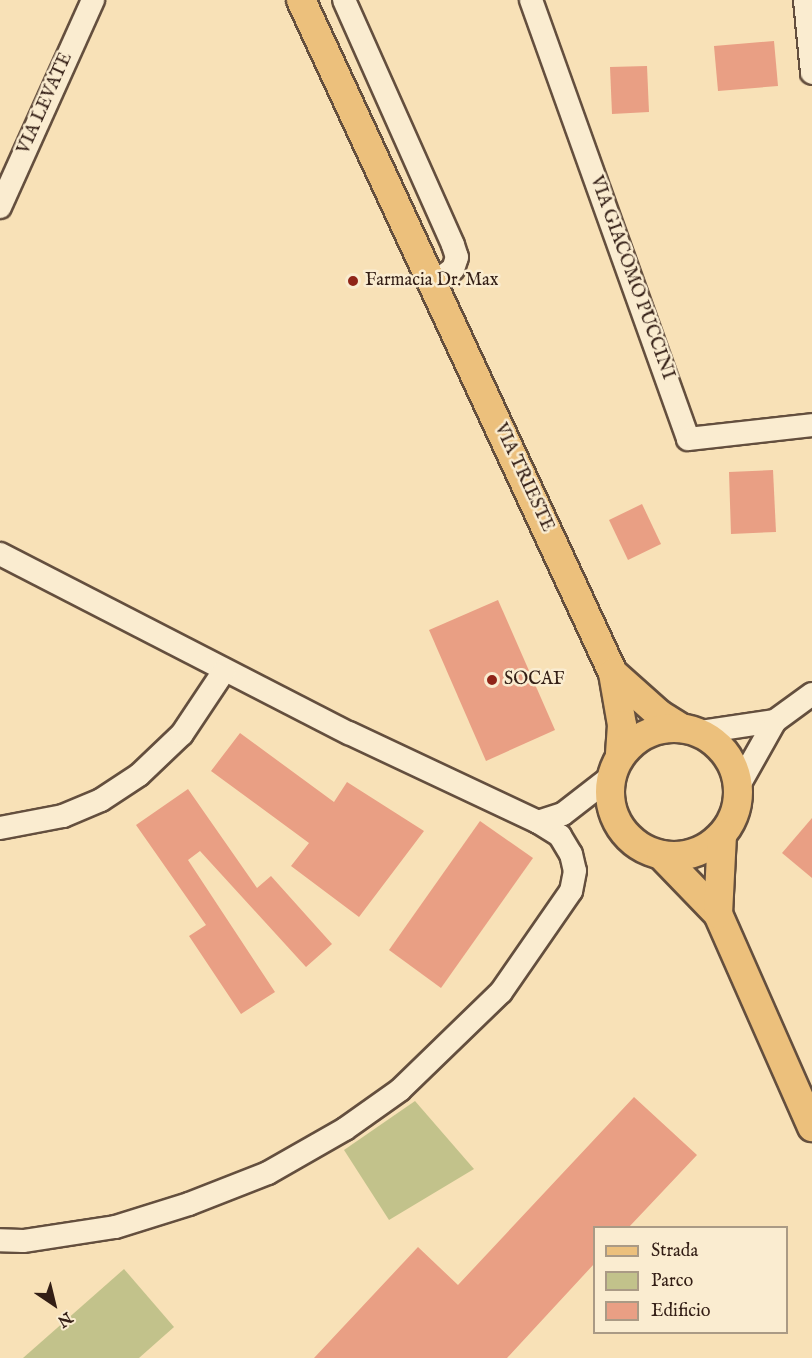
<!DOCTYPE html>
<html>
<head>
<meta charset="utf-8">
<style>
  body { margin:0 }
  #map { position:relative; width:812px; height:1358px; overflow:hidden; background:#f8e1b7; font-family:"IM FELL English",serif }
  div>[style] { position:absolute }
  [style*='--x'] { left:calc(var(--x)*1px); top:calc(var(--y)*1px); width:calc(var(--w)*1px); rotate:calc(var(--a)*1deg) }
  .green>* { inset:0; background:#c2c28b }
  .building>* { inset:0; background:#e99f84 }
  .roads { filter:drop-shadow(2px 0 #644f3e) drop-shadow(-2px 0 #644f3e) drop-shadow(0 2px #644f3e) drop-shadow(0 -2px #644f3e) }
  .minor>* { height:22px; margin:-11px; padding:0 11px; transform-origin:11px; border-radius:11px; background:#faecd0 }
  .major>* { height:28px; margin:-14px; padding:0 14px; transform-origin:14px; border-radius:14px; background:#ecc07c }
  .major>.ring { margin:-14px; padding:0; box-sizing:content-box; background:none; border:28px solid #ecc07c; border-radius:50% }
  .dots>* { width:16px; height:16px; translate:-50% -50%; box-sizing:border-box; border:3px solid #faecd0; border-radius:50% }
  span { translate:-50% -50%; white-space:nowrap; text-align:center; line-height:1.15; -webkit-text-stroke:5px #faecd0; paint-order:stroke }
  .street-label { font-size:18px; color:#331e15 }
  .poi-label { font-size:18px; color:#331e15 }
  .left { translate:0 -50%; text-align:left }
  .legend { position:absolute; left:593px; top:1226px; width:195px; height:108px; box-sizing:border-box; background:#faecd0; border:2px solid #aa9a85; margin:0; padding:8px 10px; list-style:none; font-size:18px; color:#331e15 }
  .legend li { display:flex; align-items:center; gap:12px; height:30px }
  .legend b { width:30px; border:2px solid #aa9a85 }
  .north { position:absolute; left:24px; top:1274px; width:60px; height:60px; -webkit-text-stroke:4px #faecd0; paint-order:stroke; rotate:145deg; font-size:16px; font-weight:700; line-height:24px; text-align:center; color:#331e15 }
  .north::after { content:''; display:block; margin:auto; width:21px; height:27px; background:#331e15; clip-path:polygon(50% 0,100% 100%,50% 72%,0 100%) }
</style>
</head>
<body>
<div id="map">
  <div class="green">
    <div style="clip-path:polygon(415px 1101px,474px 1169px,389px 1220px,344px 1150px)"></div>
    <div style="clip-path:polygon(124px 1269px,174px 1327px,139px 1358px,23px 1358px)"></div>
  </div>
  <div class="building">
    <div style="clip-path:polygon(774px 41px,778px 86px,718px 91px,714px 46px)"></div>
    <div style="clip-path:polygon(647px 66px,649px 112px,612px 114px,610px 67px)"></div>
    <div style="clip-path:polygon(773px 470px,776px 532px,731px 534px,729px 472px)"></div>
    <div style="clip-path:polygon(642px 504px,661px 544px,628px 560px,609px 520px)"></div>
    <div style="clip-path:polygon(498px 600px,555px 730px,486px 761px,429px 630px)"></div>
    <div style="clip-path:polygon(240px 733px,334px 802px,347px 782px,424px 831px,359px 917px,291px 866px,309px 843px,211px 771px)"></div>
    <div style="clip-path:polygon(188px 789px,257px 888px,271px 876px,332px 944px,306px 967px,200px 851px,188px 860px,275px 992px,241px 1014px,189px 936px,206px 925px,136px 825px)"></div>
    <div style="clip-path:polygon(812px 818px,812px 878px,782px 853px)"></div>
    <div style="clip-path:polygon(480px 821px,533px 858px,441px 988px,389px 950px)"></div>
    <div style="clip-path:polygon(634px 1097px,697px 1155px,629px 1227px,594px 1227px,594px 1264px,507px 1358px,314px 1358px,418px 1247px,458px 1285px)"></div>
  </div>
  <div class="roads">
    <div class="minor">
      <div style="--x:344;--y:0;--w:268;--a:66"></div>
      <div style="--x:453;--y:245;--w:13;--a:72"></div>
      <div style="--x:457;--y:257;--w:13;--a:108"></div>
      <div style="--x:453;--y:269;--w:26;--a:144"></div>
      <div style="--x:531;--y:0;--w:466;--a:70.3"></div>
      <div style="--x:688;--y:439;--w:125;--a:-6.4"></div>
      <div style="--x:805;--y:0;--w:73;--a:84.5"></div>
      <div style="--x:0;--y:207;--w:227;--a:-65.8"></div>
      <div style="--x:0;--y:554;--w:392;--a:27.2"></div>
      <div style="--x:349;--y:733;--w:209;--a:25.2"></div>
      <div style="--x:538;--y:822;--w:26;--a:32"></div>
      <div style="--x:560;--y:836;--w:21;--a:59"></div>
      <div style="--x:571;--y:854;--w:17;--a:77"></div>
      <div style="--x:575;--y:871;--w:20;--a:101"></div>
      <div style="--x:571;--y:891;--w:123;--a:124.7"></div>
      <div style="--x:501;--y:992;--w:141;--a:135.9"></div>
      <div style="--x:400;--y:1090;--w:67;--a:144.7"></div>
      <div style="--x:345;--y:1129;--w:89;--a:150.3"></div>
      <div style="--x:268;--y:1173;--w:85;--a:158.6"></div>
      <div style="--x:189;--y:1204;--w:77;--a:162.7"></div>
      <div style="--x:115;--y:1227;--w:93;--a:171.3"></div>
      <div style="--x:23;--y:1241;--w:23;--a:-178"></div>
      <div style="--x:701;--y:732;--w:75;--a:-8.5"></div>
      <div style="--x:739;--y:785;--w:73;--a:-60.6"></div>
      <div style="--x:775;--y:721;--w:46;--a:-36.1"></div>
      <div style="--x:538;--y:822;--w:26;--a:-18"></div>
      <div style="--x:563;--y:814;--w:62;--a:-37.8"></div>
      <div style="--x:0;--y:828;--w:64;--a:-10.8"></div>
      <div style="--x:63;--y:816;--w:41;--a:-22.8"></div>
      <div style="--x:101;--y:800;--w:45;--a:-33.3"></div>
      <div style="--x:139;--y:775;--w:59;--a:-43.6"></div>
      <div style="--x:182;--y:734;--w:76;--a:-56.3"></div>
    </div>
    <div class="major">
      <div style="--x:301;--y:0;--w:742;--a:65.13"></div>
      <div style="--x:613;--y:673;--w:53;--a:80.2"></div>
      <div style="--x:622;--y:725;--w:31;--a:94"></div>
      <div style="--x:613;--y:673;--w:62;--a:41.7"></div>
      <div style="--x:659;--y:714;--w:26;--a:32"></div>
      <div class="ring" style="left:610px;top:728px;width:100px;height:100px"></div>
      <div style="--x:661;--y:855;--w:82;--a:46"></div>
      <div style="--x:718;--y:914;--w:233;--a:66.2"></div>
      <div style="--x:718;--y:914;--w:79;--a:-87.1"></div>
    </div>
  </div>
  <div class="dots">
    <div style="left:353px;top:281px;background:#8f2418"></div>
    <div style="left:492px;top:680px;background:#8f2418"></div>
  </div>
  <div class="street-label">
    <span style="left:46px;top:104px;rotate:-66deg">VIA LEVATE</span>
    <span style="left:631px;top:278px;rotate:70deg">VIA GIACOMO PUCCINI</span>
    <span style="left:523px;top:478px;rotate:65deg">VIA TRIESTE</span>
  </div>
  <div class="poi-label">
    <span class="left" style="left:365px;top:281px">Farmacia Dr. Max</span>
    <span class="left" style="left:504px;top:680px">SOCAF</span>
  </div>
  <ul class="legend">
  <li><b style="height:8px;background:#ecc07c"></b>Strada</li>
  <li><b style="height:16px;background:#c2c28b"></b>Parco</li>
  <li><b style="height:16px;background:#e99f84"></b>Edificio</li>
  </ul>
  <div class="north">N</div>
</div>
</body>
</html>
